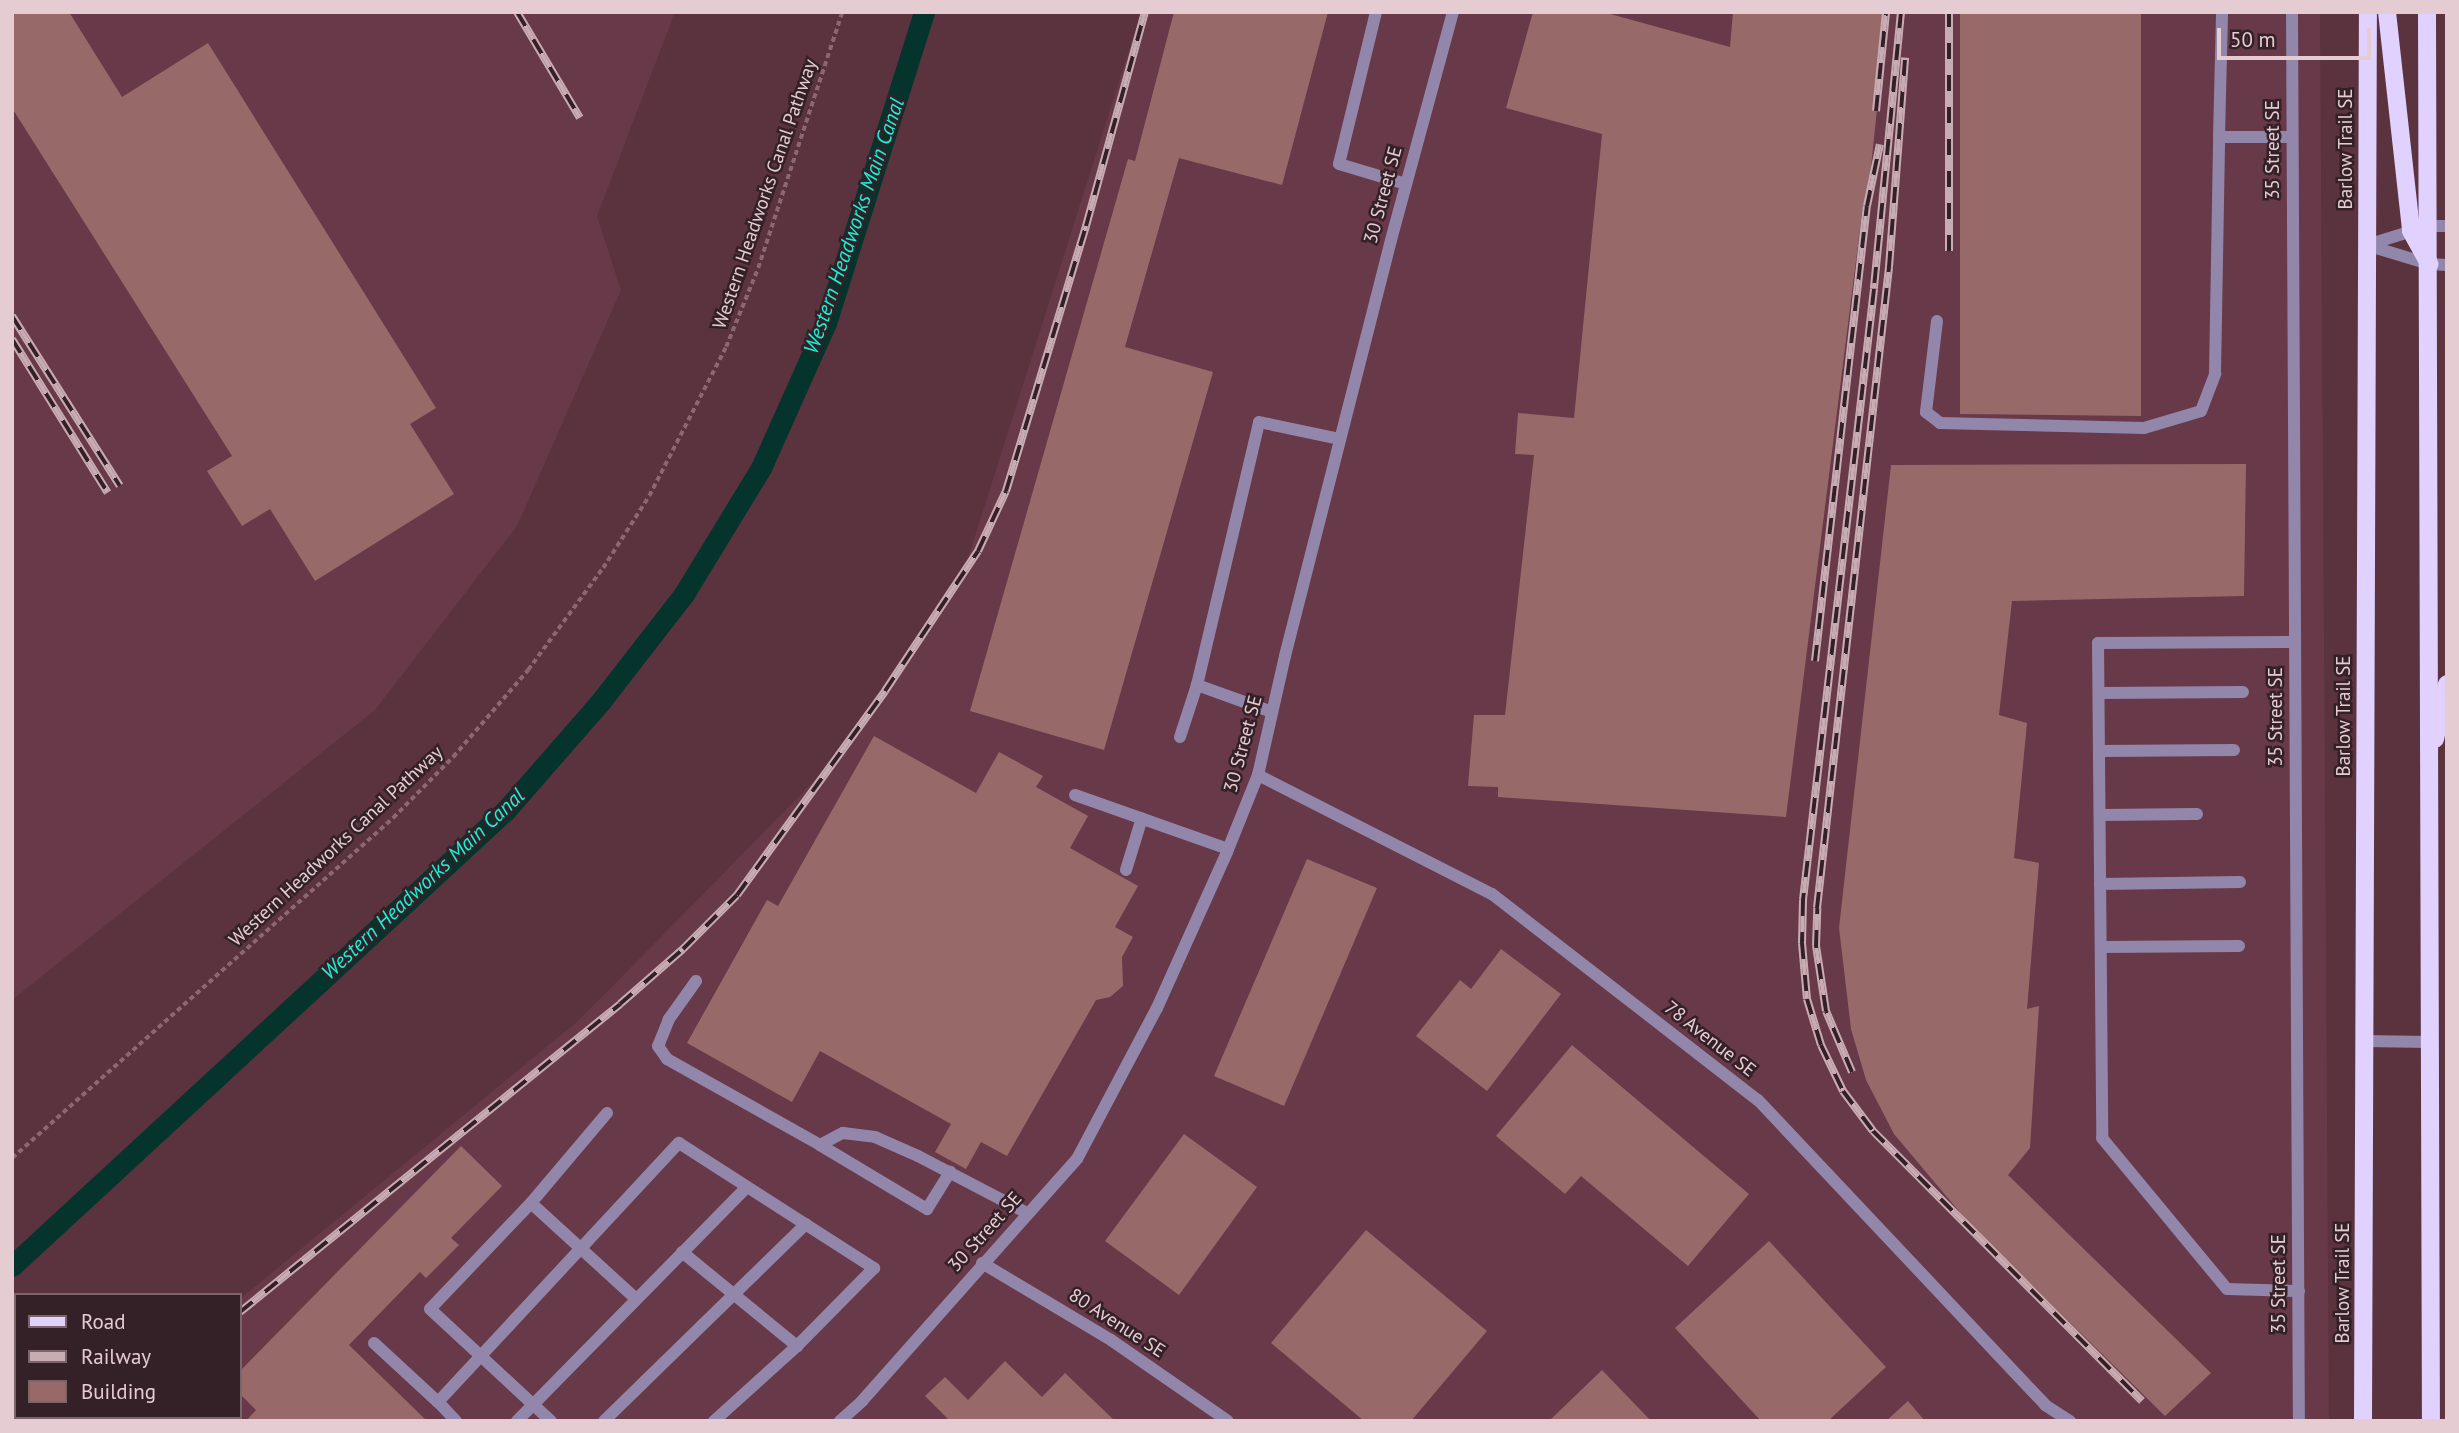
<!DOCTYPE html>
<html>
<head>
<meta charset="utf-8">
<style>
  body { margin:0 }
  #map { position:relative; width:2459px; height:1433px; overflow:hidden; background:#5a333f; font-family:"PT Sans",sans-serif }
  div>[style] { position:absolute }
  [style*='--x'] { left:calc(var(--x)*1px); top:calc(var(--y)*1px); width:calc(var(--w)*1px); rotate:calc(var(--a)*1deg) }
  .built>* { inset:0; background:#683948 }
  .canal>* { height:21px; margin:-10.5px; padding:0 10.5px; transform-origin:10.5px; border-radius:10.5px; background:#05342d }
  .building>* { inset:0; background:#976a69 }
  .path>* { height:3.5px; margin-top:-1.75px; transform-origin:0; background:repeating-linear-gradient(90deg,#8a6772 0 5px,transparent 0 8.5px) }
  .minor>* { height:12px; margin:-6px; padding:0 6px; transform-origin:6px; border-radius:6px; background:#9386ab }
  .major>* { height:18px; margin:-9px; padding:0 9px; transform-origin:9px; border-radius:9px; background:#e0d1fe }
  .rail>* { height:8px; margin-top:-4px; transform-origin:0; background:repeating-linear-gradient(90deg,#342127 0 16px,#c8acb4 0 32px); box-sizing:border-box; border-block:2px solid #c8acb4 }
  span { translate:-50% -50%; white-space:nowrap; text-align:center; line-height:1.15; -webkit-text-stroke:5px #342127; paint-order:stroke }
  .street-label { font-size:19px; color:#e5ccd3 }
  .water-label { font-size:21px; color:#14f3d7; font-style:italic }
  .frame { position:absolute; inset:0; border:14px solid #e5ccd3; pointer-events:none }
  .legend { position:absolute; left:14px; top:1293px; width:228px; height:126px; box-sizing:border-box; background:#342127; border:2px solid #7b656c; margin:0; padding:9px 12px; list-style:none; font-size:21px; color:#e5ccd3 }
  .legend li { display:flex; align-items:center; gap:14px; height:35px }
  .legend b { width:35px; border:2px solid #7b656c }
  .scale { position:absolute; left:2217px; top:28px; width:154px; height:32px; box-sizing:border-box; border:4px solid #e5ccd3; border-top:0; padding-left:9px; font-size:21px; line-height:24px; white-space:nowrap; color:#e5ccd3; -webkit-text-stroke:5px #342127; paint-order:stroke }
</style>
</head>
<body>
<div id="map">
  <div class="built">
    <div style="clip-path:polygon(12px 12px,675px 12px,597px 216px,621px 290px,517px 526px,375px 710px,12px 1000px)"></div>
    <div style="clip-path:polygon(1141px 12px,2320px 12px,2329px 1421px,108px 1421px,111px 1417px,240px 1417px,240px 1299px,578px 1021px,819px 776px,963px 574px)"></div>
  </div>
  <div class="canal">
    <div style="--x:12;--y:1266;--w:672;--a:-42.71"></div>
    <div style="--x:506;--y:810;--w:145;--a:-48.9"></div>
    <div style="--x:601;--y:701;--w:135;--a:-52.2"></div>
    <div style="--x:684;--y:594;--w:148;--a:-58.6"></div>
    <div style="--x:761;--y:468;--w:159;--a:-65.9"></div>
    <div style="--x:826;--y:323;--w:326;--a:-72.5"></div>
  </div>
  <div class="building">
    <div style="clip-path:polygon(12px 12px,69px 12px,122px 97px,208px 43px,436px 408px,410px 424px,454px 494px,315px 581px,270px 509px,242px 526px,207px 471px,232px 456px,12px 108px)"></div>
    <div style="clip-path:polygon(1174px 12px,1328px 12px,1282px 185px,1179px 158px,1125px 347px,1213px 372px,1104px 750px,970px 711px,1128px 159px,1135px 161px)"></div>
    <div style="clip-path:polygon(1533px 12px,1603px 12px,1730px 47px,1733px 12px,1887px 12px,1867px 206px,1863px 205px,1786px 817px,1498px 797px,1498px 787px,1468px 786px,1474px 715px,1505px 715px,1534px 455px,1515px 454px,1518px 413px,1574px 418px,1602px 134px,1506px 108px)"></div>
    <div style="clip-path:polygon(1960px 12px,2141px 12px,2141px 416px,1960px 414px)"></div>
    <div style="clip-path:polygon(2246px 464px,2244px 596px,2012px 601px,1999px 715px,2027px 723px,2014px 858px,2039px 863px,2027px 1009px,2039px 1006px,2030px 1148px,2008px 1175px,2211px 1373px,2165px 1416px,1968px 1222px,1894px 1134px,1866px 1080px,1851px 1029px,1839px 928px,1891px 465px)"></div>
    <div style="clip-path:polygon(874px 736px,976px 793px,999px 752px,1043px 776px,1036px 787px,1088px 816px,1070px 848px,1138px 886px,1115px 927px,1133px 937px,1122px 957px,1123px 986px,1110px 997px,1096px 1000px,1007px 1156px,981px 1142px,966px 1169px,935px 1152px,951px 1124px,820px 1051px,792px 1102px,687px 1043px,767px 900px,778px 906px)"></div>
    <div style="clip-path:polygon(1307px 859px,1377px 888px,1284px 1106px,1214px 1076px)"></div>
    <div style="clip-path:polygon(1501px 949px,1561px 994px,1487px 1091px,1416px 1036px,1460px 980px,1471px 989px)"></div>
    <div style="clip-path:polygon(1572px 1045px,1749px 1194px,1688px 1266px,1581px 1176px,1565px 1194px,1496px 1136px)"></div>
    <div style="clip-path:polygon(1184px 1134px,1257px 1187px,1179px 1295px,1105px 1241px)"></div>
    <div style="clip-path:polygon(461px 1146px,502px 1186px,451px 1238px,459px 1245px,426px 1278px,420px 1272px,349px 1345px,427px 1421px,246px 1421px,256px 1410px,240px 1394px,240px 1371px)"></div>
    <div style="clip-path:polygon(1366px 1230px,1487px 1331px,1411px 1421px,1364px 1421px,1271px 1343px)"></div>
    <div style="clip-path:polygon(1769px 1241px,1886px 1367px,1828px 1421px,1761px 1421px,1675px 1328px)"></div>
    <div style="clip-path:polygon(1005px 1361px,1042px 1397px,1065px 1373px,1115px 1421px,950px 1421px,925px 1396px,945px 1377px,968px 1400px)"></div>
    <div style="clip-path:polygon(1602px 1370px,1651px 1421px,1549px 1421px)"></div>
    <div style="clip-path:polygon(1908px 1401px,1925px 1421px,1886px 1421px)"></div>
  </div>
  <div class="path">
    <div style="--x:12;--y:1158;--w:511;--a:-41.75"></div>
    <div style="--x:393;--y:818;--w:86;--a:-45.5"></div>
    <div style="--x:453;--y:757;--w:115;--a:-49.2"></div>
    <div style="--x:528;--y:670;--w:127;--a:-53.7"></div>
    <div style="--x:603;--y:568;--w:85;--a:-57.4"></div>
    <div style="--x:649;--y:496;--w:168;--a:-62.7"></div>
    <div style="--x:726;--y:347;--w:85;--a:-67.9"></div>
    <div style="--x:758;--y:268;--w:269;--a:-71.8"></div>
  </div>
  <div class="minor">
    <div style="--x:1376;--y:12;--w:156;--a:103.7"></div>
    <div style="--x:1339;--y:164;--w:70;--a:16.6"></div>
    <div style="--x:2292;--y:12;--w:1409;--a:89.72"></div>
    <div style="--x:2219;--y:137;--w:125;--a:-88.6"></div>
    <div style="--x:2366;--y:245;--w:66;--a:16.8"></div>
    <div style="--x:2429;--y:264;--w:18;--a:3"></div>
    <div style="--x:2367;--y:245;--w:64;--a:-17.3"></div>
    <div style="--x:2428;--y:226;--w:19;--a:0"></div>
    <div style="--x:1937;--y:321;--w:92;--a:96.9"></div>
    <div style="--x:1926;--y:412;--w:18;--a:38"></div>
    <div style="--x:1940;--y:423;--w:204;--a:1.4"></div>
    <div style="--x:2144;--y:428;--w:59;--a:-16.6"></div>
    <div style="--x:2201;--y:411;--w:40;--a:-69"></div>
    <div style="--x:2215;--y:374;--w:237;--a:-89"></div>
    <div style="--x:2219;--y:137;--w:73;--a:0"></div>
    <div style="--x:2295;--y:642;--w:197;--a:179.7"></div>
    <div style="--x:2098;--y:643;--w:495;--a:89.5"></div>
    <div style="--x:2102;--y:1138;--w:196;--a:50.4"></div>
    <div style="--x:2227;--y:1289;--w:72;--a:1.6"></div>
    <div style="--x:2099;--y:693;--w:144;--a:-0.4"></div>
    <div style="--x:1272;--y:712;--w:80;--a:-160.2"></div>
    <div style="--x:1197;--y:685;--w:270;--a:-76.7"></div>
    <div style="--x:1259;--y:422;--w:83;--a:11.9"></div>
    <div style="--x:1180;--y:737;--w:55;--a:-71.9"></div>
    <div style="--x:2099;--y:751;--w:135;--a:-0.4"></div>
    <div style="--x:1258;--y:775;--w:263;--a:27"></div>
    <div style="--x:1492;--y:894;--w:336;--a:37.8"></div>
    <div style="--x:1758;--y:1100;--w:419;--a:46.7"></div>
    <div style="--x:2045;--y:1405;--w:30;--a:33"></div>
    <div style="--x:1075;--y:795;--w:162;--a:19.4"></div>
    <div style="--x:2101;--y:815;--w:96;--a:-0.6"></div>
    <div style="--x:1126;--y:870;--w:54;--a:-72.9"></div>
    <div style="--x:2100;--y:884;--w:140;--a:-0.8"></div>
    <div style="--x:2101;--y:947;--w:138;--a:-0.4"></div>
    <div style="--x:696;--y:981;--w:47;--a:125.4"></div>
    <div style="--x:669;--y:1019;--w:29;--a:112"></div>
    <div style="--x:658;--y:1046;--w:16;--a:55"></div>
    <div style="--x:667;--y:1059;--w:176;--a:29.3"></div>
    <div style="--x:820;--y:1145;--w:26;--a:-28"></div>
    <div style="--x:843;--y:1133;--w:32;--a:7"></div>
    <div style="--x:875;--y:1137;--w:47;--a:23.8"></div>
    <div style="--x:918;--y:1156;--w:123;--a:27.6"></div>
    <div style="--x:2365;--y:1041;--w:64;--a:0.9"></div>
    <div style="--x:607;--y:1113;--w:118;--a:130.2"></div>
    <div style="--x:531;--y:1203;--w:142;--a:42.4"></div>
    <div style="--x:820;--y:1145;--w:125;--a:30.9"></div>
    <div style="--x:927;--y:1209;--w:44;--a:-58.1"></div>
    <div style="--x:531;--y:1203;--w:146;--a:133.6"></div>
    <div style="--x:430;--y:1309;--w:165;--a:42.8"></div>
    <div style="--x:682;--y:1252;--w:149;--a:39.3"></div>
    <div style="--x:982;--y:1263;--w:150;--a:30.8"></div>
    <div style="--x:1111;--y:1340;--w:142;--a:34.7"></div>
    <div style="--x:374;--y:1343;--w:87;--a:42.7"></div>
    <div style="--x:456;--y:1421;--w:26;--a:-133"></div>
    <div style="--x:438;--y:1402;--w:354;--a:-47.1"></div>
    <div style="--x:679;--y:1143;--w:232;--a:32.7"></div>
    <div style="--x:874;--y:1268;--w:110;--a:134.6"></div>
    <div style="--x:797;--y:1346;--w:112;--a:137.9"></div>
    <div style="--x:517;--y:1421;--w:328;--a:-45.5"></div>
    <div style="--x:604;--y:1421;--w:282;--a:-44.3"></div>
    <div style="--x:840;--y:1421;--w:30;--a:-42"></div>
    <div style="--x:862;--y:1401;--w:324;--a:-48.4"></div>
    <div style="--x:1077;--y:1159;--w:171;--a:-62.1"></div>
    <div style="--x:1157;--y:1008;--w:171;--a:-65.8"></div>
    <div style="--x:1227;--y:852;--w:83;--a:-68.1"></div>
    <div style="--x:1258;--y:775;--w:122;--a:-77.2"></div>
    <div style="--x:1285;--y:656;--w:429;--a:-75.7"></div>
    <div style="--x:1391;--y:240;--w:236;--a:-74.8"></div>
  </div>
  <div class="major">
    <div style="--x:2387;--y:12;--w:220;--a:83.7"></div>
    <div style="--x:2411;--y:231;--w:38;--a:61"></div>
    <div style="--x:2427;--y:12;--w:1409;--a:89.84"></div>
    <div style="--x:2435;--y:739;--w:56;--a:-77.7"></div>
    <div style="--x:2363;--y:1421;--w:1409;--a:-89.8"></div>
  </div>
  <div class="rail">
    <div style="--x:517;--y:12;--w:123;--a:59.3"></div>
    <div style="--x:1901;--y:12;--w:278;--a:95.6"></div>
    <div style="--x:1874;--y:289;--w:615;--a:96.63"></div>
    <div style="--x:1803;--y:900;--w:43;--a:91.3"></div>
    <div style="--x:1802;--y:943;--w:56;--a:84.9"></div>
    <div style="--x:1807;--y:999;--w:48;--a:73.1"></div>
    <div style="--x:1821;--y:1045;--w:51;--a:64.4"></div>
    <div style="--x:1843;--y:1091;--w:50;--a:53.1"></div>
    <div style="--x:1873;--y:1131;--w:381;--a:45.1"></div>
    <div style="--x:1876;--y:111;--w:100;--a:-84.2"></div>
    <div style="--x:1949;--y:251;--w:239;--a:-90"></div>
    <div style="--x:12;--y:316;--w:201;--a:57.6"></div>
    <div style="--x:12;--y:339;--w:181;--a:58.1"></div>
    <div style="--x:1815;--y:661;--w:458;--a:-83.5"></div>
    <div style="--x:1867;--y:206;--w:63;--a:-78.2"></div>
    <div style="--x:1852;--y:1072;--w:66;--a:-113.1"></div>
    <div style="--x:1826;--y:1011;--w:66;--a:-98.7"></div>
    <div style="--x:1816;--y:946;--w:38;--a:-88"></div>
    <div style="--x:1817;--y:908;--w:645;--a:-83.59"></div>
    <div style="--x:1889;--y:267;--w:210;--a:-85.6"></div>
    <div style="--x:240;--y:1312;--w:489;--a:-39"></div>
    <div style="--x:620;--y:1004;--w:84;--a:-41.1"></div>
    <div style="--x:683;--y:949;--w:76;--a:-45"></div>
    <div style="--x:737;--y:895;--w:252;--a:-54"></div>
    <div style="--x:885;--y:691;--w:168;--a:-56.4"></div>
    <div style="--x:978;--y:551;--w:66;--a:-65"></div>
    <div style="--x:1006;--y:491;--w:277;--a:-73.2"></div>
    <div style="--x:1086;--y:226;--w:222;--a:-74.6"></div>
    <div style="--x:117;--y:1421;--w:5;--a:-53"></div>
  </div>
  <div class="street-label">
    <span style="left:2346px;top:149px;rotate:-90deg">Barlow Trail SE</span>
    <span style="left:2273px;top:150px;rotate:-90deg">35 Street SE</span>
    <span style="left:765px;top:194px;rotate:-71deg">Western Headworks Canal Pathway</span>
    <span style="left:1383px;top:195px;rotate:-75deg">30 Street SE</span>
    <span style="left:2344px;top:716px;rotate:-90deg">Barlow Trail SE</span>
    <span style="left:2276px;top:717px;rotate:-90deg">35 Street SE</span>
    <span style="left:1243px;top:744px;rotate:-75deg">30 Street SE</span>
    <span style="left:336px;top:846px;rotate:-43deg">Western Headworks Canal Pathway</span>
    <span style="left:1710px;top:1039px;rotate:38deg">78 Avenue SE</span>
    <span style="left:985px;top:1232px;rotate:-48deg">30 Street SE</span>
    <span style="left:2343px;top:1283px;rotate:-90deg">Barlow Trail SE</span>
    <span style="left:2279px;top:1284px;rotate:-90deg">35 Street SE</span>
    <span style="left:1117px;top:1323px;rotate:33deg">80 Avenue SE</span>
  </div>
  <div class="water-label">
    <span style="left:854px;top:226px;rotate:-71deg">Western Headworks Main Canal</span>
    <span style="left:423px;top:884px;rotate:-43deg">Western Headworks Main Canal</span>
  </div>
  <div class="frame"></div>
  <ul class="legend">
  <li><b style="height:9px;background:#e0d1fe"></b>Road</li>
  <li><b style="height:9px;background:#c8acb4"></b>Railway</li>
  <li><b style="height:19px;background:#976a69"></b>Building</li>
  </ul>
  <div class="scale">50 m</div>
</div>
</body>
</html>
